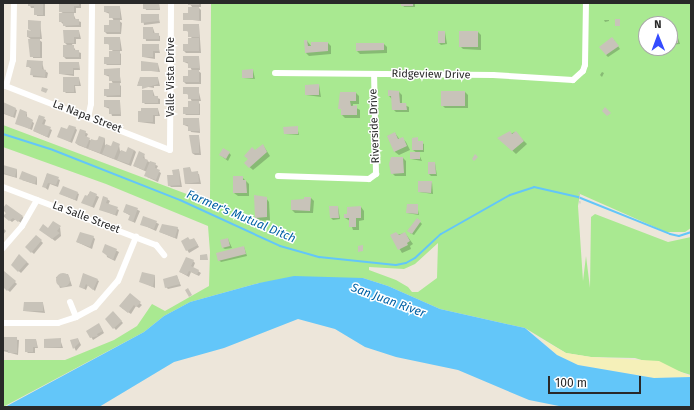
<!DOCTYPE html>
<html>
<head>
<meta charset="utf-8">
<style>
  body { margin:0 }
  #map { position:relative; width:694px; height:410px; overflow:hidden; background:#ede6da; font-family:"Fira Sans",sans-serif }
  div>[style] { position:absolute }
  [style*='--x'] { left:calc(var(--x)*1px); top:calc(var(--y)*1px); width:calc(var(--w)*1px); rotate:calc(var(--a)*1deg) }
  .green>* { inset:0; background:#a9e991 }
  .sand>* { inset:0; background:#f5f0b9 }
  .water>* { inset:0; background:#63c6f9 }
  .shadow>* { inset:0; background:#0003 }
  .stream>* { height:2px; margin:-1px; padding:0 1px; transform-origin:1px; border-radius:1px; background:#63c6f9 }
  .building>* { inset:0; background:#c8c3b9 }
  .round { border-radius:50% }
  .path>* { height:1px; margin-top:-0.5px; transform-origin:0; background:repeating-linear-gradient(90deg,#c7c7c7 0 3px,transparent 0 5px) }
  .street>* { height:6px; margin:-3px; padding:0 3px; transform-origin:3px; border-radius:3px; background:#fff }
  span { translate:-50% -50%; white-space:nowrap; text-align:center; line-height:1.15; -webkit-text-stroke:3px #fff; paint-order:stroke }
  .street-label { font-size:11px; color:#292929 }
  .water-label { font-size:12px; color:#0261a5; font-style:italic }
  .frame { position:absolute; inset:0; border:4px solid #292929; pointer-events:none }
  .north { position:absolute; left:638px; top:16px; width:40px; height:40px; box-sizing:border-box; background:#fff; border:1px solid #a9a9a9; border-radius:50%; rotate:359deg; font-size:11px; font-weight:700; line-height:16px; text-align:center; color:#292929 }
  .north::after { content:''; display:block; margin:auto; width:14px; height:18px; background:#354cff; clip-path:polygon(50% 0,100% 100%,50% 72%,0 100%) }
  .scale { position:absolute; left:548px; top:376px; width:93px; height:18px; box-sizing:border-box; border:2px solid #292929; border-top:0; padding-left:5px; font-size:12px; line-height:14px; white-space:nowrap; color:#292929; -webkit-text-stroke:3px #fff; paint-order:stroke }
</style>
</head>
<body>
<div id="map">
  <div class="green">
    <div style="clip-path:polygon(evenodd,211px 3px,691px 3px,691px 228px,685px 232px,666px 232px,580px 194px,578px 206px,583px 281px,586px 256px,590px 288px,591px 217px,595px 214px,668px 242px,691px 237px,691px 375px,635px 358px,591px 357px,566px 353px,525px 328px,440px 309px,388px 286px,363px 278px,259px 283px,190px 302px,164px 316px,144px 332px,3px 407px,3px 360px,65px 360px,114px 340px,137px 326px,152px 304px,165px 311px,209px 286px,210px 252px,208px 226px,106px 184px,3px 147px,3px 125px,200px 199px,210px 199px,211px 3px,646px 24px,670px 24px,670px 48px,646px 48px,646px 24px,211px 3px,438px 243px,437px 278px,418px 292px,412px 292px,408px 287px,396px 280px,369px 270px,369px 267px,404px 269px,415px 264px,438px 243px)"></div>
  </div>
  <div class="sand">
    <div style="clip-path:polygon(541px 339px,566px 353px,591px 357px,659px 361px,691px 377px,654px 378px,578px 365px,557px 355px)"></div>
  </div>
  <div class="water">
    <div style="clip-path:polygon(294px 276px,363px 278px,388px 286px,440px 309px,525px 328px,557px 355px,578px 365px,654px 378px,691px 377px,691px 407px,564px 407px,529px 400px,458px 370px,396px 357px,365px 347px,335px 329px,298px 319px,224px 348px,174px 362px,99px 407px,5px 407px,144px 332px,164px 316px,190px 302px,259px 283px)"></div>
  </div>
  <div class="shadow">
    <div style="clip-path:polygon(29px 3px,45px 3px,45px 16px,37px 16px,35px 8px,31px 8px)"></div>
    <div style="clip-path:polygon(64px 3px,81px 3px,81px 8px,76px 8px,76px 13px,73px 13px,76px 20px,81px 22px,81px 27px,66px 27px,60px 21px,64px 14px,60px 11px)"></div>
    <div style="clip-path:polygon(144px 3px,159px 3px,160px 10px,146px 10px)"></div>
    <div style="clip-path:polygon(189px 3px,201px 3px,201px 7px,198px 7px,201px 10px,201px 21px,184px 19px,193px 8px)"></div>
    <div style="clip-path:polygon(402px 3px,415px 3px,415px 7px,404px 7px)"></div>
    <div style="clip-path:polygon(120px 7px,122px 20px,118px 20px,122px 23px,121px 34px,107px 34px,105px 32px,114px 21px,110px 14px,105px 12px)"></div>
    <div style="clip-path:polygon(142px 15px,158px 15px,160px 23px,144px 25px)"></div>
    <div style="clip-path:polygon(604px 20px,609px 20px,609px 21px,605px 22px)"></div>
    <div style="clip-path:polygon(40px 22px,42px 39px,38px 39px,42px 42px,42px 58px,33px 58px,32px 40px,28px 37px,32px 32px,29px 28px)"></div>
    <div style="clip-path:polygon(199px 25px,201px 53px,186px 53px,184px 51px,192px 39px,189px 32px,184px 30px)"></div>
    <div style="clip-path:polygon(144px 28px,153px 28px,155px 34px,160px 36px,160px 41px,146px 41px)"></div>
    <div style="clip-path:polygon(79px 31px,81px 39px,76px 39px,76px 44px,72px 44px,76px 51px,81px 53px,81px 59px,66px 59px,64px 57px,68px 46px,65px 43px)"></div>
    <div style="clip-path:polygon(445px 32px,447px 44px,441px 45px,439px 43px)"></div>
    <div style="clip-path:polygon(478px 32px,481px 35px,481px 50px,463px 49px,460px 46px)"></div>
    <div style="clip-path:polygon(120px 38px,122px 51px,118px 51px,121px 54px,121px 65px,107px 65px,105px 63px,113px 52px,110px 45px,105px 43px)"></div>
    <div style="clip-path:polygon(670px 38px,678px 38px,680px 44px,670px 45px)"></div>
    <div style="clip-path:polygon(614px 40px,620px 49px,608px 57px,606px 55px)"></div>
    <div style="clip-path:polygon(307px 41px,312px 47px,328px 43px,331px 46px,331px 54px,309px 56px,306px 53px)"></div>
    <div style="clip-path:polygon(384px 44px,387px 47px,387px 53px,360px 54px,357px 51px)"></div>
    <div style="clip-path:polygon(158px 45px,160px 53px,155px 53px,155px 59px,143px 57px)"></div>
    <div style="clip-path:polygon(199px 57px,200px 70px,197px 70px,201px 73px,201px 84px,186px 84px,184px 82px,192px 71px,189px 64px,184px 62px)"></div>
    <div style="clip-path:polygon(42px 62px,44px 70px,48px 73px,47px 78px,33px 77px,32px 69px,27px 66px)"></div>
    <div style="clip-path:polygon(79px 63px,80px 70px,74px 70px,74px 76px,60px 74px)"></div>
    <div style="clip-path:polygon(158px 64px,160px 72px,142px 70px)"></div>
    <div style="clip-path:polygon(119px 69px,121px 83px,118px 83px,121px 86px,121px 97px,107px 97px,105px 95px,113px 84px,110px 77px,105px 75px)"></div>
    <div style="clip-path:polygon(253px 70px,255px 79px,243px 78px)"></div>
    <div style="clip-path:polygon(602px 72px,604px 73px,602px 77px,600px 75px)"></div>
    <div style="clip-path:polygon(79px 78px,81px 86px,75px 86px,76px 93px,66px 93px,64px 91px)"></div>
    <div style="clip-path:polygon(158px 78px,160px 86px,154px 86px,154px 88px,138px 85px,138px 82px)"></div>
    <div style="clip-path:polygon(319px 85px,321px 97px,306px 95px)"></div>
    <div style="clip-path:polygon(198px 88px,201px 101px,197px 101px,200px 104px,200px 115px,186px 115px,184px 113px,192px 102px,189px 95px,184px 93px)"></div>
    <div style="clip-path:polygon(153px 91px,155px 97px,160px 99px,160px 104px,145px 104px,143px 102px)"></div>
    <div style="clip-path:polygon(399px 92px,402px 95px,402px 104px,409px 107px,409px 112px,396px 112px,393px 109px,392px 99px,389px 96px)"></div>
    <div style="clip-path:polygon(442px 92px,465px 92px,468px 95px,468px 108px,445px 108px,442px 105px)"></div>
    <div style="clip-path:polygon(341px 93px,356px 93px,359px 96px,359px 104px,353px 104px,353px 106px,360px 110px,360px 118px,345px 118px,342px 115px)"></div>
    <div style="clip-path:polygon(120px 101px,121px 116px,112px 116px,110px 109px,105px 107px)"></div>
    <div style="clip-path:polygon(3px 103px,17px 110px,15px 118px,4px 114px,3px 117px)"></div>
    <div style="clip-path:polygon(158px 109px,160px 116px,155px 116px,155px 124px,139px 122px,142px 112px)"></div>
    <div style="clip-path:polygon(27px 113px,27px 118px,34px 123px,32px 130px,16px 123px)"></div>
    <div style="clip-path:polygon(39px 116px,46px 120px,44px 126px,52px 130px,49px 138px,34px 131px)"></div>
    <div style="clip-path:polygon(199px 119px,200px 133px,191px 132px,189px 127px,184px 125px)"></div>
    <div style="clip-path:polygon(297px 127px,299px 135px,285px 134px)"></div>
    <div style="clip-path:polygon(75px 128px,77px 130px,72px 143px,58px 136px)"></div>
    <div style="clip-path:polygon(81px 130px,88px 134px,86px 138px,92px 141px,105px 139px,105px 145px,112px 148px,119px 145px,120px 151px,127px 153px,134px 150px,136px 152px,131px 166px,78px 145px,76px 143px)"></div>
    <div style="clip-path:polygon(515px 132px,527px 144px,516px 154px,499px 138px)"></div>
    <div style="clip-path:polygon(395px 133px,400px 140px,402px 138px,406px 142px,410px 150px,399px 155px,395px 152px,388px 136px)"></div>
    <div style="clip-path:polygon(199px 136px,201px 155px,195px 155px,192px 153px)"></div>
    <div style="clip-path:polygon(413px 139px,424px 144px,424px 152px,418px 152px,422px 161px,411px 159px,417px 153px,413px 150px)"></div>
    <div style="clip-path:polygon(263px 145px,270px 156px,253px 170px,245px 163px)"></div>
    <div style="clip-path:polygon(229px 153px,231px 155px,228px 161px,220px 155px)"></div>
    <div style="clip-path:polygon(144px 154px,145px 160px,158px 166px,156px 170px,161px 173px,158px 182px,147px 177px,147px 172px,134px 166px)"></div>
    <div style="clip-path:polygon(392px 158px,403px 158px,406px 161px,406px 176px,395px 176px,392px 173px)"></div>
    <div style="clip-path:polygon(435px 163px,437px 176px,431px 176px,429px 174px)"></div>
    <div style="clip-path:polygon(3px 166px,17px 170px,17px 178px,3px 174px)"></div>
    <div style="clip-path:polygon(190px 168px,192px 173px,199px 174px,201px 184px,186px 184px)"></div>
    <div style="clip-path:polygon(179px 170px,182px 187px,171px 187px,169px 185px)"></div>
    <div style="clip-path:polygon(22px 172px,37px 178px,37px 185px,22px 180px)"></div>
    <div style="clip-path:polygon(47px 174px,60px 180px,58px 187px,50px 184px,48px 190px,43px 186px)"></div>
    <div style="clip-path:polygon(242px 177px,249px 184px,249px 196px,238px 196px,234px 193px)"></div>
    <div style="clip-path:polygon(432px 182px,433px 194px,419px 192px)"></div>
    <div style="clip-path:polygon(90px 192px,99px 197px,94px 208px,83px 202px)"></div>
    <div style="clip-path:polygon(77px 193px,79px 194px,77px 201px,61px 194px)"></div>
    <div style="clip-path:polygon(104px 197px,110px 201px,108px 205px,119px 210px,117px 216px,100px 209px)"></div>
    <div style="clip-path:polygon(266px 198px,269px 202px,270px 220px,259px 221px,256px 218px)"></div>
    <div style="clip-path:polygon(311px 198px,314px 201px,313px 213px,295px 213px,292px 210px)"></div>
    <div style="clip-path:polygon(6px 205px,24px 218px,21px 223px,16px 219px,12px 222px,7px 218px,7px 214px,3px 210px)"></div>
    <div style="clip-path:polygon(127px 205px,140px 211px,135px 223px,130px 220px,131px 216px,124px 212px)"></div>
    <div style="clip-path:polygon(417px 205px,419px 215px,407px 213px)"></div>
    <div style="clip-path:polygon(338px 207px,340px 219px,333px 220px,331px 218px)"></div>
    <div style="clip-path:polygon(361px 207px,364px 211px,364px 220px,359px 221px,359px 230px,353px 230px,350px 221px,345px 218px)"></div>
    <div style="clip-path:polygon(144px 217px,159px 224px,156px 231px,141px 224px)"></div>
    <div style="clip-path:polygon(417px 219px,422px 224px,414px 235px,410px 233px)"></div>
    <div style="clip-path:polygon(60px 227px,61px 236px,55px 241px,42px 231px)"></div>
    <div style="clip-path:polygon(3px 228px,6px 231px,3px 235px)"></div>
    <div style="clip-path:polygon(177px 228px,179px 230px,177px 239px,160px 232px)"></div>
    <div style="clip-path:polygon(405px 233px,413px 244px,410px 246px,411px 249px,402px 253px,392px 236px)"></div>
    <div style="clip-path:polygon(36px 236px,43px 243px,34px 254px,26px 247px)"></div>
    <div style="clip-path:polygon(93px 237px,95px 239px,92px 249px,77px 242px)"></div>
    <div style="clip-path:polygon(194px 239px,199px 247px,189px 253px,182px 241px)"></div>
    <div style="clip-path:polygon(228px 239px,232px 248px,225px 249px,223px 248px)"></div>
    <div style="clip-path:polygon(105px 245px,119px 252px,115px 261px,107px 257px)"></div>
    <div style="clip-path:polygon(244px 247px,247px 256px,221px 262px,219px 260px)"></div>
    <div style="clip-path:polygon(19px 255px,29px 264px,21px 273px,12px 265px)"></div>
    <div style="clip-path:polygon(193px 261px,195px 263px,193px 268px,201px 273px,199px 276px,191px 272px,189px 277px,180px 272px)"></div>
    <div style="clip-path:polygon(4px 272px,17px 284px,10px 292px,3px 286px)"></div>
    <div style="clip-path:polygon(68px 274px,72px 286px,60px 288px,56px 277px)"></div>
    <div style="clip-path:polygon(155px 276px,155px 288px,140px 281px)"></div>
    <div style="clip-path:polygon(177px 276px,181px 286px,168px 289px,166px 287px)"></div>
    <div style="clip-path:polygon(97px 280px,99px 281px,95px 291px,88px 285px,86px 290px,80px 286px)"></div>
    <div style="clip-path:polygon(130px 295px,142px 305px,139px 308px,136px 306px,131px 314px,122px 308px)"></div>
    <div style="clip-path:polygon(43px 303px,45px 313px,24px 311px)"></div>
    <div style="clip-path:polygon(113px 312px,123px 323px,116px 330px,106px 319px)"></div>
    <div style="clip-path:polygon(100px 326px,104px 333px,93px 340px,88px 331px)"></div>
    <div style="clip-path:polygon(3px 338px,19px 340px,18px 355px,3px 351px)"></div>
    <div style="clip-path:polygon(60px 339px,63px 348px,45px 348px)"></div>
    <div style="clip-path:polygon(78px 339px,81px 345px,76px 351px,71px 341px)"></div>
    <div style="clip-path:polygon(36px 340px,38px 348px,35px 348px,35px 353px,28px 353px,26px 351px)"></div>
  </div>
  <div class="stream">
    <div style="--x:3;--y:134;--w:52;--a:17.7"></div>
    <div style="--x:53;--y:150;--w:136;--a:21.5"></div>
    <div style="--x:180;--y:200;--w:110;--a:24.7"></div>
    <div style="--x:280;--y:246;--w:41;--a:15.8"></div>
    <div style="--x:319;--y:257;--w:77;--a:5.9"></div>
    <div style="--x:396;--y:265;--w:10;--a:-11"></div>
    <div style="--x:406;--y:263;--w:10;--a:-29"></div>
    <div style="--x:415;--y:258;--w:35;--a:-43"></div>
    <div style="--x:441;--y:234;--w:79;--a:-29.5"></div>
    <div style="--x:510;--y:195;--w:25;--a:-18"></div>
    <div style="--x:534;--y:187;--w:45;--a:12.8"></div>
    <div style="--x:578;--y:197;--w:99;--a:21.9"></div>
    <div style="--x:670;--y:234;--w:9;--a:13"></div>
    <div style="--x:679;--y:236;--w:13;--a:-18"></div>
  </div>
  <div class="building">
    <div style="clip-path:polygon(28px 3px,43px 3px,43px 15px,34px 15px,34px 6px,28px 6px)"></div>
    <div style="clip-path:polygon(59px 3px,79px 3px,79px 6px,74px 6px,74px 12px,59px 12px)"></div>
    <div style="clip-path:polygon(143px 3px,159px 3px,159px 9px,143px 9px)"></div>
    <div style="clip-path:polygon(188px 3px,199px 3px,199px 5px,188px 5px)"></div>
    <div style="clip-path:polygon(401px 3px,413px 3px,413px 6px,401px 6px)"></div>
    <div style="clip-path:polygon(104px 6px,120px 6px,120px 18px,109px 18px,109px 12px,104px 12px)"></div>
    <div style="clip-path:polygon(188px 7px,199px 7px,199px 20px,183px 20px,183px 13px,188px 13px)"></div>
    <div style="clip-path:polygon(59px 13px,74px 13px,74px 19px,79px 19px,79px 25px,63px 26px,63px 22px,59px 22px)"></div>
    <div style="clip-path:polygon(141px 14px,159px 14px,159px 21px,141px 23px)"></div>
    <div style="clip-path:polygon(615px 19px,620px 19px,620px 26px,615px 26px)"></div>
    <div style="clip-path:polygon(28px 20px,41px 21px,40px 37px,27px 37px,27px 30px,32px 31px,28px 29px)"></div>
    <div style="clip-path:polygon(109px 20px,120px 20px,120px 32px,104px 32px,104px 25px,109px 25px)"></div>
    <div style="clip-path:polygon(183px 24px,199px 24px,199px 37px,188px 37px,188px 31px,183px 31px)"></div>
    <div style="clip-path:polygon(143px 27px,153px 27px,153px 33px,159px 33px,159px 39px,143px 39px)"></div>
    <div style="clip-path:polygon(63px 30px,79px 30px,79px 37px,74px 37px,74px 43px,64px 43px)"></div>
    <div style="clip-path:polygon(438px 31px,445px 31px,445px 43px,438px 43px)"></div>
    <div style="clip-path:polygon(459px 31px,478px 31px,478px 47px,459px 47px)"></div>
    <div style="clip-path:polygon(104px 37px,120px 37px,120px 50px,109px 50px,109px 44px,104px 44px)"></div>
    <div style="clip-path:polygon(612px 37px,619px 46px,606px 55px,599px 47px)"></div>
    <div style="clip-path:polygon(670px 37px,678px 37px,678px 43px,670px 43px)"></div>
    <div style="clip-path:polygon(188px 38px,199px 38px,199px 51px,183px 51px,183px 44px,188px 44px)"></div>
    <div style="clip-path:polygon(28px 39px,40px 39px,40px 57px,30px 57px)"></div>
    <div style="clip-path:polygon(304px 40px,307px 40px,308px 46px,311px 46px,311px 42px,328px 42px,328px 51px,305px 53px)"></div>
    <div style="clip-path:polygon(356px 43px,384px 43px,384px 50px,356px 51px)"></div>
    <div style="clip-path:polygon(142px 44px,159px 44px,159px 51px,153px 51px,153px 57px,142px 57px)"></div>
    <div style="clip-path:polygon(63px 45px,74px 45px,74px 50px,79px 50px,79px 57px,63px 57px)"></div>
    <div style="clip-path:polygon(109px 51px,120px 51px,120px 64px,104px 64px,104px 57px,109px 57px)"></div>
    <div style="clip-path:polygon(183px 56px,199px 56px,199px 68px,188px 68px,188px 62px,183px 62px)"></div>
    <div style="clip-path:polygon(27px 60px,43px 61px,42px 69px,46px 70px,45px 77px,30px 75px,31px 67px,26px 67px)"></div>
    <div style="clip-path:polygon(141px 61px,158px 63px,158px 71px,141px 71px)"></div>
    <div style="clip-path:polygon(59px 62px,79px 62px,79px 68px,73px 68px,73px 74px,59px 74px)"></div>
    <div style="clip-path:polygon(120px 68px,120px 81px,109px 81px,109px 75px,104px 75px,104px 69px)"></div>
    <div style="clip-path:polygon(253px 69px,253px 78px,242px 78px,242px 70px)"></div>
    <div style="clip-path:polygon(188px 70px,199px 70px,199px 82px,183px 82px,183px 76px,188px 76px)"></div>
    <div style="clip-path:polygon(63px 77px,79px 77px,79px 85px,74px 85px,74px 92px,63px 92px)"></div>
    <div style="clip-path:polygon(140px 77px,158px 77px,158px 84px,142px 89px,142px 86px,137px 86px)"></div>
    <div style="clip-path:polygon(109px 83px,120px 83px,120px 95px,104px 96px,104px 89px,109px 89px)"></div>
    <div style="clip-path:polygon(319px 84px,319px 95px,305px 95px,305px 85px)"></div>
    <div style="clip-path:polygon(42px 87px,48px 89px,46px 93px,41px 91px)"></div>
    <div style="clip-path:polygon(183px 87px,199px 87px,199px 99px,188px 99px,188px 94px,183px 94px)"></div>
    <div style="clip-path:polygon(142px 90px,153px 90px,153px 96px,158px 96px,158px 103px,142px 103px)"></div>
    <div style="clip-path:polygon(388px 90px,399px 91px,400px 103px,406px 103px,407px 110px,392px 110px,391px 96px,388px 96px)"></div>
    <div style="clip-path:polygon(441px 91px,465px 91px,465px 106px,441px 106px)"></div>
    <div style="clip-path:polygon(340px 92px,356px 92px,356px 101px,350px 101px,351px 106px,357px 105px,357px 115px,341px 115px,341px 109px,338px 109px)"></div>
    <div style="clip-path:polygon(104px 100px,120px 100px,120px 114px,109px 114px,109px 107px,104px 107px)"></div>
    <div style="clip-path:polygon(188px 101px,199px 101px,199px 114px,183px 114px,183px 107px,188px 107px)"></div>
    <div style="clip-path:polygon(3px 102px,16px 108px,13px 117px,3px 113px)"></div>
    <div style="clip-path:polygon(605px 107px,611px 113px,607px 116px,602px 111px)"></div>
    <div style="clip-path:polygon(141px 108px,158px 108px,158px 115px,153px 115px,153px 122px,138px 122px,138px 111px,141px 111px)"></div>
    <div style="clip-path:polygon(20px 109px,27px 112px,26px 116px,33px 120px,30px 129px,15px 124px)"></div>
    <div style="clip-path:polygon(39px 115px,45px 117px,42px 124px,51px 127px,47px 137px,33px 131px)"></div>
    <div style="clip-path:polygon(183px 118px,199px 118px,199px 131px,188px 131px,188px 125px,183px 125px)"></div>
    <div style="clip-path:polygon(69px 125px,76px 127px,70px 142px,57px 137px,61px 127px,67px 129px)"></div>
    <div style="clip-path:polygon(298px 126px,298px 134px,284px 134px,283px 127px)"></div>
    <div style="clip-path:polygon(80px 129px,86px 131px,85px 136px,90px 138px,86px 148px,75px 143px)"></div>
    <div style="clip-path:polygon(510px 131px,512px 134px,516px 131px,524px 141px,512px 151px,497px 138px)"></div>
    <div style="clip-path:polygon(395px 132px,398px 139px,403px 137px,407px 146px,394px 152px,387px 136px)"></div>
    <div style="clip-path:polygon(189px 135px,199px 135px,199px 153px,192px 153px)"></div>
    <div style="clip-path:polygon(99px 136px,105px 138px,100px 153px,88px 149px,91px 139px,97px 141px)"></div>
    <div style="clip-path:polygon(418px 137px,418px 141px,423px 141px,423px 150px,412px 150px,412px 138px)"></div>
    <div style="clip-path:polygon(113px 141px,120px 144px,114px 159px,102px 154px,106px 144px,111px 146px)"></div>
    <div style="clip-path:polygon(263px 144px,267px 152px,249px 168px,244px 163px,248px 159px,244px 156px,252px 147px,255px 150px)"></div>
    <div style="clip-path:polygon(128px 147px,134px 150px,129px 164px,117px 160px,121px 150px,126px 152px)"></div>
    <div style="clip-path:polygon(223px 148px,230px 152px,226px 159px,219px 155px)"></div>
    <div style="clip-path:polygon(139px 151px,145px 154px,143px 158px,148px 160px,144px 170px,133px 166px)"></div>
    <div style="clip-path:polygon(410px 152px,420px 152px,420px 159px,410px 159px)"></div>
    <div style="clip-path:polygon(475px 154px,478px 157px,474px 161px,472px 159px)"></div>
    <div style="clip-path:polygon(391px 157px,403px 157px,404px 173px,391px 174px,389px 164px)"></div>
    <div style="clip-path:polygon(150px 161px,156px 163px,155px 168px,160px 170px,156px 180px,144px 176px)"></div>
    <div style="clip-path:polygon(428px 162px,435px 162px,436px 174px,428px 174px)"></div>
    <div style="clip-path:polygon(3px 165px,17px 169px,15px 177px,3px 173px)"></div>
    <div style="clip-path:polygon(190px 167px,191px 172px,198px 171px,199px 182px,185px 184px,183px 168px)"></div>
    <div style="clip-path:polygon(179px 169px,180px 185px,168px 186px,167px 175px,173px 175px,172px 170px)"></div>
    <div style="clip-path:polygon(22px 171px,37px 177px,35px 184px,19px 179px)"></div>
    <div style="clip-path:polygon(47px 173px,59px 177px,56px 185px,48px 183px,46px 188px,42px 187px)"></div>
    <div style="clip-path:polygon(233px 176px,243px 176px,243px 180px,246px 180px,247px 193px,233px 193px)"></div>
    <div style="clip-path:polygon(418px 181px,432px 181px,431px 193px,418px 192px)"></div>
    <div style="clip-path:polygon(63px 186px,78px 192px,75px 200px,59px 194px)"></div>
    <div style="clip-path:polygon(90px 191px,97px 194px,92px 207px,81px 203px,85px 195px,88px 196px)"></div>
    <div style="clip-path:polygon(254px 195px,267px 197px,267px 217px,255px 218px)"></div>
    <div style="clip-path:polygon(103px 196px,108px 198px,106px 203px,118px 207px,115px 215px,99px 210px)"></div>
    <div style="clip-path:polygon(304px 197px,311px 197px,310px 211px,291px 210px,291px 200px,304px 199px)"></div>
    <div style="clip-path:polygon(6px 204px,23px 216px,18px 222px,13px 218px,9px 221px,3px 216px,6px 213px,3px 208px)"></div>
    <div style="clip-path:polygon(126px 204px,138px 208px,133px 222px,128px 220px,130px 215px,123px 212px)"></div>
    <div style="clip-path:polygon(407px 204px,418px 204px,418px 214px,406px 213px)"></div>
    <div style="clip-path:polygon(329px 206px,338px 206px,339px 218px,330px 218px)"></div>
    <div style="clip-path:polygon(361px 206px,361px 218px,356px 218px,356px 227px,349px 227px,349px 218px,344px 218px,344px 214px,347px 214px,347px 207px)"></div>
    <div style="clip-path:polygon(143px 216px,157px 221px,154px 229px,140px 225px)"></div>
    <div style="clip-path:polygon(417px 218px,421px 221px,412px 234px,407px 231px)"></div>
    <div style="clip-path:polygon(53px 221px,61px 226px,57px 231px,60px 233px,52px 239px,39px 230px,43px 224px,48px 228px)"></div>
    <div style="clip-path:polygon(162px 224px,178px 227px,175px 238px,159px 232px)"></div>
    <div style="clip-path:polygon(80px 232px,94px 236px,90px 247px,76px 242px)"></div>
    <div style="clip-path:polygon(396px 232px,399px 235px,405px 232px,410px 241px,407px 243px,408px 245px,398px 250px,390px 235px)"></div>
    <div style="clip-path:polygon(36px 235px,42px 240px,31px 253px,25px 247px)"></div>
    <div style="clip-path:polygon(188px 237px,190px 240px,194px 238px,198px 245px,186px 251px,181px 241px)"></div>
    <div style="clip-path:polygon(228px 238px,230px 246px,222px 248px,220px 240px)"></div>
    <div style="clip-path:polygon(105px 244px,117px 249px,113px 260px,102px 252px)"></div>
    <div style="clip-path:polygon(363px 245px,363px 251px,358px 252px,358px 246px)"></div>
    <div style="clip-path:polygon(244px 246px,246px 254px,218px 261px,216px 253px)"></div>
    <div style="clip-path:polygon(19px 254px,27px 262px,18px 272px,11px 265px)"></div>
    <div style="clip-path:polygon(207px 254px,208px 260px,200px 260px,200px 255px)"></div>
    <div style="clip-path:polygon(186px 257px,194px 260px,191px 266px,199px 270px,197px 275px,189px 271px,187px 275px,179px 272px)"></div>
    <div style="clip-path:polygon(4px 271px,16px 281px,7px 291px,3px 287px)"></div>
    <div style="clip-path:polygon(142px 272px,155px 275px,153px 287px,139px 282px)"></div>
    <div class="round" style="left:56px;top:273px;width:14px;height:14px"></div>
    <div style="clip-path:polygon(83px 273px,98px 279px,93px 290px,86px 284px,84px 289px,79px 287px)"></div>
    <div style="clip-path:polygon(177px 275px,180px 284px,165px 288px,163px 279px)"></div>
    <div style="clip-path:polygon(188px 288px,192px 295px,189px 297px,185px 290px)"></div>
    <div style="clip-path:polygon(130px 293px,141px 302px,136px 307px,134px 305px,128px 313px,119px 306px)"></div>
    <div style="clip-path:polygon(24px 302px,43px 302px,43px 311px,23px 311px)"></div>
    <div style="clip-path:polygon(113px 311px,122px 321px,113px 329px,105px 319px)"></div>
    <div style="clip-path:polygon(99px 323px,103px 331px,97px 334px,98px 336px,90px 338px,86px 331px)"></div>
    <div style="clip-path:polygon(3px 337px,17px 337px,17px 353px,8px 353px,8px 350px,3px 350px)"></div>
    <div style="clip-path:polygon(61px 338px,61px 347px,44px 348px,44px 339px)"></div>
    <div style="clip-path:polygon(78px 338px,79px 343px,73px 349px,70px 340px)"></div>
    <div style="clip-path:polygon(25px 339px,36px 339px,37px 347px,33px 347px,33px 352px,25px 352px)"></div>
  </div>
  <div class="path">
    <div style="--x:579;--y:191;--w:12;--a:85"></div>
  </div>
  <div class="street">
    <div style="--x:275;--y:73;--w:218;--a:0.5"></div>
    <div style="--x:493;--y:75;--w:80;--a:3.6"></div>
    <div style="--x:573;--y:80;--w:13;--a:-42"></div>
    <div style="--x:583;--y:71;--w:6;--a:-72"></div>
    <div style="--x:585;--y:65;--w:62;--a:-89.1"></div>
    <div style="--x:3;--y:85;--w:179;--a:21.3"></div>
    <div style="--x:170;--y:150;--w:147;--a:-89.6"></div>
    <div style="--x:6;--y:86;--w:27;--a:-75"></div>
    <div style="--x:13;--y:60;--w:57;--a:-89"></div>
    <div style="--x:88;--y:118;--w:14;--a:-78"></div>
    <div style="--x:91;--y:104;--w:101;--a:-89.4"></div>
    <div style="--x:278;--y:176;--w:91;--a:1.9"></div>
    <div style="--x:369;--y:179;--w:9;--a:-36"></div>
    <div style="--x:376;--y:174;--w:100;--a:-91.1"></div>
    <div style="--x:3;--y:187;--w:164;--a:20.8"></div>
    <div style="--x:156;--y:245;--w:13;--a:51"></div>
    <div style="--x:3;--y:248;--w:29;--a:-49"></div>
    <div style="--x:22;--y:226;--w:30;--a:-60"></div>
    <div style="--x:70;--y:302;--w:16;--a:68"></div>
    <div style="--x:3;--y:323;--w:55;--a:0"></div>
    <div style="--x:58;--y:323;--w:19;--a:-18"></div>
    <div style="--x:76;--y:317;--w:21;--a:-28"></div>
    <div style="--x:95;--y:307;--w:35;--a:-49"></div>
    <div style="--x:118;--y:281;--w:48;--a:-67.8"></div>
  </div>
  <div class="street-label">
    <span style="left:431px;top:75px;rotate:1deg">Ridgeview Drive</span>
    <span style="left:171px;top:77px;rotate:-90deg">Valle Vista Drive</span>
    <span style="left:87px;top:117px;rotate:21deg">La Napa Street</span>
    <span style="left:375px;top:126px;rotate:-92deg">Riverside Drive</span>
    <span style="left:86px;top:218px;rotate:21deg">La Salle Street</span>
  </div>
  <div class="water-label">
    <span style="left:241px;top:217px;rotate:23deg">Farmer's Mutual Ditch</span>
    <span style="left:388px;top:301px;rotate:20deg">San Juan River</span>
  </div>
  <div class="frame"></div>
  <div class="north">N</div>
  <div class="scale">100 m</div>
</div>
</body>
</html>
